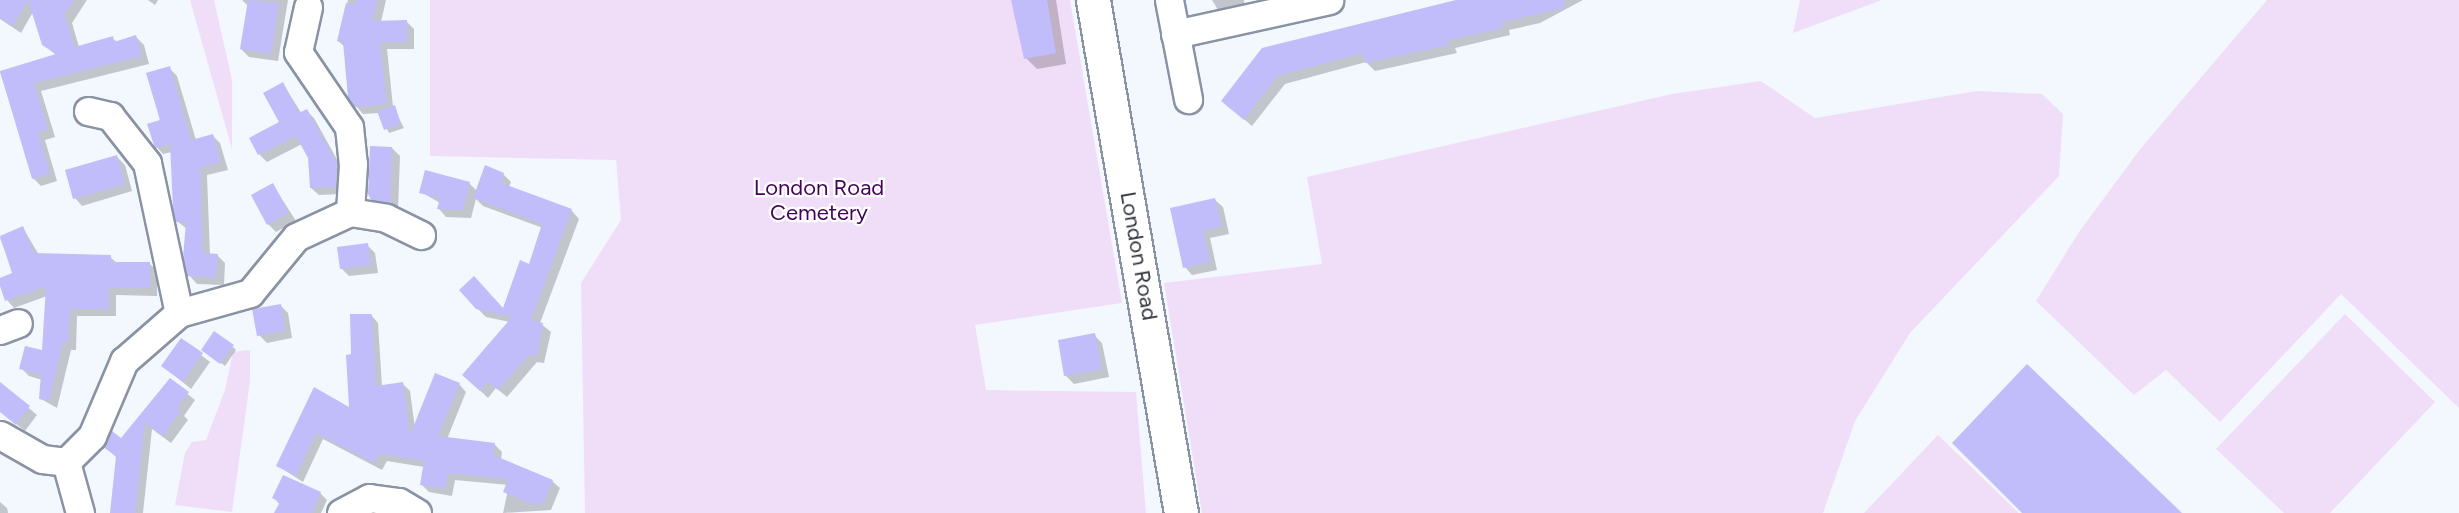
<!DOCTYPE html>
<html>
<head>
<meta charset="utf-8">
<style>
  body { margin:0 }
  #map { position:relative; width:2459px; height:513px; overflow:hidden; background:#f3f7fe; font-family:Figtree,sans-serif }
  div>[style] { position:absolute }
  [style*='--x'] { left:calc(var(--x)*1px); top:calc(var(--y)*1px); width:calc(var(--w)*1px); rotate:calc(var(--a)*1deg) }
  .green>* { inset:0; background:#f0def9 }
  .shadow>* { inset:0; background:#0003 }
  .building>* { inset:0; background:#c1bcfa }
  .roads { filter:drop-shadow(2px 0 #8993a4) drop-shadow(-2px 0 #8993a4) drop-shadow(0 2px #8993a4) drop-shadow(0 -2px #8993a4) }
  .street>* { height:27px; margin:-13.5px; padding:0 13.5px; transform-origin:13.5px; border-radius:13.5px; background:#fff }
  .secondary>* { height:33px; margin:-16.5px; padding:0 16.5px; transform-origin:16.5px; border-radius:16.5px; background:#fff }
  span { translate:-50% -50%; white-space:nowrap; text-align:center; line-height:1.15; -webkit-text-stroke:4.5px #fff; paint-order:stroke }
  .park-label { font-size:22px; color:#44035a }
  .street-label { font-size:22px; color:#30343b }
</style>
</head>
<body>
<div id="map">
  <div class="green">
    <div style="clip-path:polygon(190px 0,214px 0,232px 80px,232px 149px)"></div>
    <div style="clip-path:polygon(430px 0,1070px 0,1122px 303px,975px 325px,986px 390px,1136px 392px,1146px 513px,585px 513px,581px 283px,621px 220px,616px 160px,430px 156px)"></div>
    <div style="clip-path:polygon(1800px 0,1882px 0,1793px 33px)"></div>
    <div style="clip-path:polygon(2267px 0,2459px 0,2459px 408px,2341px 294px,2220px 422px,2166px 370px,2134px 395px,2036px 301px,2079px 232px,2141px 148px)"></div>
    <div style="clip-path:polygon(1761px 81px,1815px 118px,1977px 91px,2042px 94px,2063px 114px,2059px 176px,1910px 333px,1855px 421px,1823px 513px,1202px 513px,1164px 283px,1322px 264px,1307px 177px,1672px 94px)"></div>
    <div style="clip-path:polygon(2345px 314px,2435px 402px,2330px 513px,2284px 513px,2216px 449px)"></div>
    <div style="clip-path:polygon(250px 350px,250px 381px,232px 512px,175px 505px,185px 453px,192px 442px,206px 440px,225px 390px,233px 352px)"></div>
    <div style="clip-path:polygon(1938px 435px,2018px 512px,2018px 513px,1864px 513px)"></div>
  </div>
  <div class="shadow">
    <div style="clip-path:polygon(0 0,87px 0,72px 23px,79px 47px,112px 38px,117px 42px,136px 37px,144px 45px,149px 64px,41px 91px,55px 137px,45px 140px,57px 181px,41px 186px,33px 178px,0 72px,56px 55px,43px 44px,33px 12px,21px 33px,0 19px)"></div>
    <div style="clip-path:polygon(148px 0,158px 0,155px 5px)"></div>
    <div style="clip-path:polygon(242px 0,288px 0,278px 61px,249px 57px,241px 49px,248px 6px)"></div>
    <div style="clip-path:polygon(348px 0,386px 0,381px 22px,407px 22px,414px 29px,414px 49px,387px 49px,393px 107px,404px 128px,389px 133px,379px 113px,363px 114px,356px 106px,345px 47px,338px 41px)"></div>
    <div style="clip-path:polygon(1013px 0,1056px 0,1066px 64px,1037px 69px,1026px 58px)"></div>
    <div style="clip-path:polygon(1212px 0,1244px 0,1245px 10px,1221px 15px)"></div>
    <div style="clip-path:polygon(1467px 0,1583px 0,1540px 23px,1509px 30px,1510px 35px,1455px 48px,1457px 53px,1375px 71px,1366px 62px,1285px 84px,1252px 126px,1223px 101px,1263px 49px)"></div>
    <div style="clip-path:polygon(169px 68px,177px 76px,196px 140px,212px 135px,220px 143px,228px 170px,207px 175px,210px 255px,217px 255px,225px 263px,224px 285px,197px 284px,189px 275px,187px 229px,177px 221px,172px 152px,163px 154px,155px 145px)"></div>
    <div style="clip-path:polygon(283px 84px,302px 114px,307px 111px,314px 118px,344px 172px,343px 194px,319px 195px,311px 188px,310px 158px,302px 144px,267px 162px,260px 155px,251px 138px,281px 123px)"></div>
    <div style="clip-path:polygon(392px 148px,400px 156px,398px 210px,381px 207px,373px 199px)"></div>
    <div style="clip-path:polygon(117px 157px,125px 165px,132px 191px,82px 206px,75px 198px)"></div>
    <div style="clip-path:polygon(426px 172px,470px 184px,477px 191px,503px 174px,511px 182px,509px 187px,572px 211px,579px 219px,540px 323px,551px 332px,544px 363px,537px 362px,507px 397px,496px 388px,488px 398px,472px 383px,510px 322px,486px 317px,477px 308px,504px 310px,530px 266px,543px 228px,483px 206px,476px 199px,471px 218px,446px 217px,439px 209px,440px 203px,421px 192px)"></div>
    <div style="clip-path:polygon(273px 185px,296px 221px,276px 232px,268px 224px)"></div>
    <div style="clip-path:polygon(1215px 200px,1223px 207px,1229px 234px,1210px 238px,1217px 270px,1192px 275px,1185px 267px)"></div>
    <div style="clip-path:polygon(23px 228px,39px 255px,110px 257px,117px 263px,149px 263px,157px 271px,157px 296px,116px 295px,116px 316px,77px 316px,76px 350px,71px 350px,57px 408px,41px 399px,42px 380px,29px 376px,21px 368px,43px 352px,47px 296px,14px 308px,7px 300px,0 282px,14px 274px,0 238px)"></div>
    <div style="clip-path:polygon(367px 245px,375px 253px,378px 273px,349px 276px,341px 268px)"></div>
    <div style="clip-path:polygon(280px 305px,288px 313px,292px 338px,267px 343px,259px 335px)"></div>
    <div style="clip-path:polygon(371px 315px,378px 323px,382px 386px,402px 383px,410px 391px,415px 428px,459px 384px,466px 392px,447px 439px,494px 444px,502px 452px,501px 460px,552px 481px,560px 488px,551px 510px,503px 513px,509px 485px,455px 480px,452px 496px,429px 492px,421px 484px,424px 467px,387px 461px,382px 470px,323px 439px,303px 482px,278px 466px,315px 389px,351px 410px,352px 356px)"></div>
    <div style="clip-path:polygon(1094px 335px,1102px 343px,1109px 377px,1074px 384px,1066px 376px,1059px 341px)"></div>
    <div style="clip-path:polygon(182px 340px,210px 362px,191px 389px,163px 366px)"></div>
    <div style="clip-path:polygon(233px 347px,236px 350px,225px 366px,207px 353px)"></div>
    <div style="clip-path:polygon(170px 380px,195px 400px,184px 416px,188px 420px,171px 443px,152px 429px,143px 513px,111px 513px,117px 458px,105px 447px,122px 440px)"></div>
    <div style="clip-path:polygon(4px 387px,37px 415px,25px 431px,0 411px,0 392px)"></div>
    <div style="clip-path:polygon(320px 493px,327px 500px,321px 513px,276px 513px,280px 505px,274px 498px)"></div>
    <div style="clip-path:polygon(0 502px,7px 508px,8px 513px,0 513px)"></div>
  </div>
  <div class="building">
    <div style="clip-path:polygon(0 0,74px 0,64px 14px,75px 47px,113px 36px,114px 42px,136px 35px,142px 56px,34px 83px,48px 129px,38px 132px,50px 173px,32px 179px,0 71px,56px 54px,42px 45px,28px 0,12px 26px,0 18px)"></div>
    <div style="clip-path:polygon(248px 0,279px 3px,271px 54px,240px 49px)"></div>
    <div style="clip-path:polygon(356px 0,377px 0,372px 21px,407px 20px,407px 42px,380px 42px,387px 104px,354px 107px,348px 97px,343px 42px,337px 41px,346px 3px,355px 5px)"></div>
    <div style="clip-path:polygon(1011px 0,1047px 0,1056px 53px,1024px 59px)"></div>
    <div style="clip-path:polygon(1456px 0,1564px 0,1565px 8px,1502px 22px,1503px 28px,1448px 40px,1450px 45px,1365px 63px,1362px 53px,1277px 76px,1244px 120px,1221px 101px,1262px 48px)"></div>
    <div style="clip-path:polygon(170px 66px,191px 140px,213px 134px,221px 162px,200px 168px,203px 253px,218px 254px,216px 278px,187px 276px,183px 258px,186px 222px,176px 222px,173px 209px,170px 144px,155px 148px,147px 124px,160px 120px,146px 73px)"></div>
    <div style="clip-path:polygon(283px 82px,299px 113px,307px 109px,337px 164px,336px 187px,310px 188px,308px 158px,296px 136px,258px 155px,249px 138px,279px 122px,263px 93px)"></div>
    <div style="clip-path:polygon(395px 105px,401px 124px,384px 130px,377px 111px)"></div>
    <div style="clip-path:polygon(370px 146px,392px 147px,390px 203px,371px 200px,368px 194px)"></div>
    <div style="clip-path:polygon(117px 155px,125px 184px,73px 199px,65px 170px)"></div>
    <div style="clip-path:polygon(485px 165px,504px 173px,501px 183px,572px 209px,531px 320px,543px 323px,537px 356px,529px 355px,498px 390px,488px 382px,480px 391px,462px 375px,512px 317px,476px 309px,459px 290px,474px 276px,503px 308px,520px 260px,529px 264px,542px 224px,473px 198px)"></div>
    <div style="clip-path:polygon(425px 170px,470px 182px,463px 210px,437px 209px,440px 198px,419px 193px)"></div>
    <div style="clip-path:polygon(273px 183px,289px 213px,267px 225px,251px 195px)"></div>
    <div style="clip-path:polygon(1215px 198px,1222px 226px,1203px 231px,1210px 262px,1183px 268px,1170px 208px)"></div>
    <div style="clip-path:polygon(23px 226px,34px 253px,111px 255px,111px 262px,150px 262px,150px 288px,109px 288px,109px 309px,70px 309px,68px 343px,63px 342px,49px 401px,39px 399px,41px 374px,19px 369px,25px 346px,42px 350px,46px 286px,5px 301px,0 286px,0 278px,12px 273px,0 236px)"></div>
    <div style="clip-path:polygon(368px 243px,371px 265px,340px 269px,337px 247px)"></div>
    <div style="clip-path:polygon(281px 304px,285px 331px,257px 336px,252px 309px)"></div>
    <div style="clip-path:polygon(350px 314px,372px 314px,376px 386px,403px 382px,410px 435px,435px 373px,460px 383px,438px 436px,495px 443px,493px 455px,553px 480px,543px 504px,538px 502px,536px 506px,503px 492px,508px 479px,448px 473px,445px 489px,420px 485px,424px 461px,379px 454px,374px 463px,316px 433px,296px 476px,276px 466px,314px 387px,349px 407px,346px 355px,351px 354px)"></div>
    <div style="clip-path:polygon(214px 331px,234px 345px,220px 364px,201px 350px)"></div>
    <div style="clip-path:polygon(1095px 333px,1102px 369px,1064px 376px,1058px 340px)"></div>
    <div style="clip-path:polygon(181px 338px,203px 353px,183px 382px,161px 366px)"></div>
    <div style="clip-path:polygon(2027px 364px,2182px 513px,2022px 513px,1952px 443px)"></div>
    <div style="clip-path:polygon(170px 378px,189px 392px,177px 408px,181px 411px,163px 436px,145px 423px,135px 513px,110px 513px,116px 456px,103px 447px,112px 431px,121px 438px)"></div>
    <div style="clip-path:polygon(0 382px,30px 406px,16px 425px,0 412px)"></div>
    <div style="clip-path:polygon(283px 475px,321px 492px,312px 513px,274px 513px,280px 502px,272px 498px)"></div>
  </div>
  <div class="roads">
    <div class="street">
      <div style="--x:1169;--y:0;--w:101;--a:79.1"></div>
      <div style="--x:308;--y:7;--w:46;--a:102.5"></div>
      <div style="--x:298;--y:52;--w:91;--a:55.8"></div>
      <div style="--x:349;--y:127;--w:37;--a:84"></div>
      <div style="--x:353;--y:164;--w:48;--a:93.6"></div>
      <div style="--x:1175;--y:34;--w:158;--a:-12.4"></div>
      <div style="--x:88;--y:111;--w:23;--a:13"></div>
      <div style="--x:110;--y:116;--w:60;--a:51.8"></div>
      <div style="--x:147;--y:163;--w:153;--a:78"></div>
      <div style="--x:0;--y:330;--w:19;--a:-21"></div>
      <div style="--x:0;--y:435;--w:48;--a:29.7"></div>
      <div style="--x:42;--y:459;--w:24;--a:7"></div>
      <div style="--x:66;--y:462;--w:53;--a:74.6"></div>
      <div style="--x:66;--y:462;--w:37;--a:-45"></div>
      <div style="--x:92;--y:436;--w:82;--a:-66.9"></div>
      <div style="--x:124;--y:361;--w:73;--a:-41.1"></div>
      <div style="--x:179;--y:313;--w:74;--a:-15.7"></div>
      <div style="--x:250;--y:293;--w:72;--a:-50.6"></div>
      <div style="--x:296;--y:237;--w:60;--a:-24.8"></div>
      <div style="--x:350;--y:212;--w:36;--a:9"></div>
      <div style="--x:386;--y:218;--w:39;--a:26"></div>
      <div style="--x:341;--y:513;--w:32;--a:-28"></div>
      <div style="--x:369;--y:498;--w:30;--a:8"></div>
      <div style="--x:399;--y:502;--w:21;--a:31"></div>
    </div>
    <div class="secondary">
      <div style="--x:1093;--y:0;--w:520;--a:80.27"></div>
    </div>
  </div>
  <div class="park-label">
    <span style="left:819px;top:200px">London Road<br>Cemetery</span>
  </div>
  <div class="street-label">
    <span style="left:1139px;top:256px;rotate:80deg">London Road</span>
  </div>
</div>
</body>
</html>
